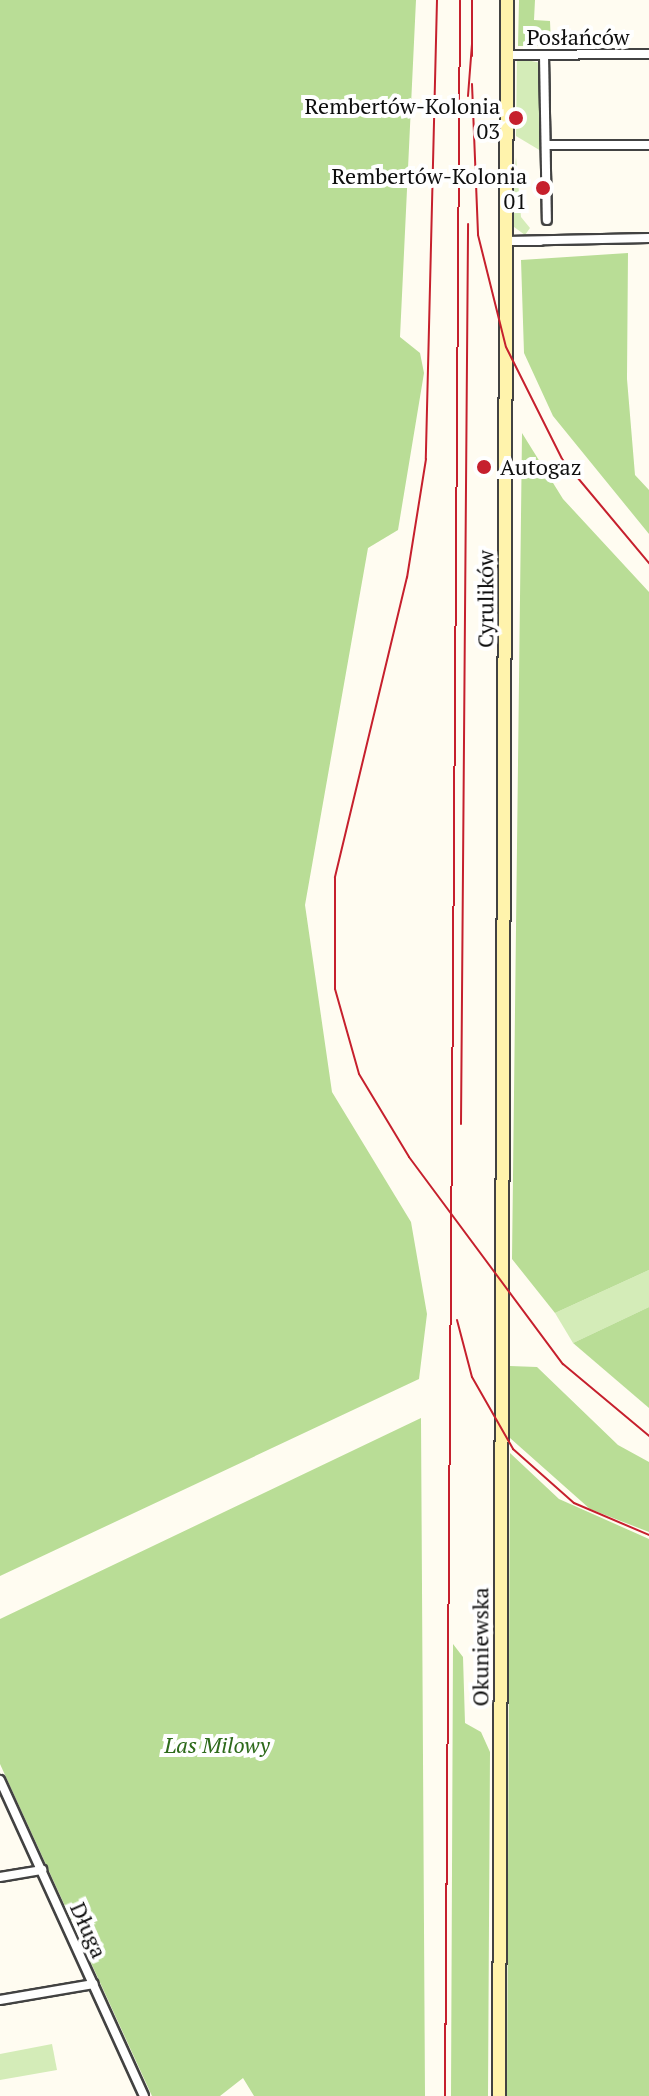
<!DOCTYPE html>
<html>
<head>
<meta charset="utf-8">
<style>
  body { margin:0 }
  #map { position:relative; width:649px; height:2096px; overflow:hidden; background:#fffcf1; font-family:"PT Serif",serif }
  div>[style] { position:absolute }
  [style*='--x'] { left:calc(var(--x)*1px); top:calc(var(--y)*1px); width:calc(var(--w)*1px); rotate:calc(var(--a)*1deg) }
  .green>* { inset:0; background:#d4ecb8 }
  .forest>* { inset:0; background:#b9dd96 }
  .roads { filter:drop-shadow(2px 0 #424242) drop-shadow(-2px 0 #424242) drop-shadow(0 2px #424242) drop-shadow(0 -2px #424242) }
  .street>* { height:8px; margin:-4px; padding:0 4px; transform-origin:4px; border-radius:4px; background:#fff }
  .secondary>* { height:12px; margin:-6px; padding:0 6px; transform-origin:6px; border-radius:6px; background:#fff3ac }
  .rail>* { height:2px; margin:-1px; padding:0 1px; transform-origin:1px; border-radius:1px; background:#c6202d }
  .dots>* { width:22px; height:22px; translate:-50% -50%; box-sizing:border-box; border:4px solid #fff; border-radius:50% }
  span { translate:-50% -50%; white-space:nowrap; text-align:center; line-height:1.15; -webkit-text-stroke:8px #fff; paint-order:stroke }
  .street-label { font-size:22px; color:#0f0f0f }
  .poi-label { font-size:22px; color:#0f0f0f }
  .right { translate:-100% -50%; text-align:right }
  .left { translate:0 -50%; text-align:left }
  .park-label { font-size:22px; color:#2e6a1b; font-style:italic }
</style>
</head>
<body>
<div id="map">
  <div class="green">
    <div style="clip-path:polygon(517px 58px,541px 63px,541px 151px,516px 136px)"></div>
    <div style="clip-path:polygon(516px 157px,521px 217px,530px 228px,525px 235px,510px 224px)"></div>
    <div style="clip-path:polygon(649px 1270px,649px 1307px,573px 1343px,555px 1313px)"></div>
    <div style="clip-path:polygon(52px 2044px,57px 2070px,0 2080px,0 2054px)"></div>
  </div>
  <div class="forest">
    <div style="clip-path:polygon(0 0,416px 0,400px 337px,420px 353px,424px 373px,398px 530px,368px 548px,305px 905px,332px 1092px,411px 1222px,427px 1314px,419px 1379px,0 1576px)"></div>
    <div style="clip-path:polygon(519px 0,535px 0,534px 20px,550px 21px,551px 46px,518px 46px)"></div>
    <div style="clip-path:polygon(628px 253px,627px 379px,635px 475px,649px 490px,649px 534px,553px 416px,524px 353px,521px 260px)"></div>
    <div style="clip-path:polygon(522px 433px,563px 499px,649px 592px,649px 1270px,555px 1313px,512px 1259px)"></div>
    <div style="clip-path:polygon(649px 1307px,649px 1408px,573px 1343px)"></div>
    <div style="clip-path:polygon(510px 1366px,537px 1367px,618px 1445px,649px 1462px,649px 1532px,590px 1509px,510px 1438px)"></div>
    <div style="clip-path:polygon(421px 1418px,425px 2096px,254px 2096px,243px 2078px,220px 2096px,152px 2096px,0 1764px,0 1619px)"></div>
    <div style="clip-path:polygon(510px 1453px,559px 1499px,649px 1539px,649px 2096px,507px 2096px)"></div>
    <div style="clip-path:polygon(453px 1644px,463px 1657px,465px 1723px,481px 1732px,490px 1752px,488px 2096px,451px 2096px)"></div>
  </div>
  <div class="roads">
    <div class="street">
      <div style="--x:507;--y:55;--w:142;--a:-0.4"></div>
      <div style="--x:544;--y:55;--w:165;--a:89"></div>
      <div style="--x:547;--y:145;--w:102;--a:0"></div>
      <div style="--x:507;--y:241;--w:142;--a:-1.2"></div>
      <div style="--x:507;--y:241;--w:33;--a:0"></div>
      <div style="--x:0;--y:1780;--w:347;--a:65.5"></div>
      <div style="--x:0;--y:1877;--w:43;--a:-9.5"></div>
      <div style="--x:0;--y:2000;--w:95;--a:-9.7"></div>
    </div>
    <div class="secondary">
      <div style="--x:499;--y:2096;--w:2096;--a:-89.78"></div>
    </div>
  </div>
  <div class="rail">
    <div style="--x:437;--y:0;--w:459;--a:91.4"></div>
    <div style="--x:426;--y:459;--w:120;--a:99.1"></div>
    <div style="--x:407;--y:577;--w:309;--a:103.5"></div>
    <div style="--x:335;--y:878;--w:111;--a:90"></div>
    <div style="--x:335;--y:989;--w:88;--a:74.2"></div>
    <div style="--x:359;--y:1074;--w:97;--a:58.9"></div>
    <div style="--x:409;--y:1157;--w:258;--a:53.4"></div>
    <div style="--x:563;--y:1364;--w:112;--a:39.9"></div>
    <div style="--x:472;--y:0;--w:56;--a:90"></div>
    <div style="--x:472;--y:84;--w:151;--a:87.7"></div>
    <div style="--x:478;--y:235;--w:115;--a:76"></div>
    <div style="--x:506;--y:347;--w:125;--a:63.4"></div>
    <div style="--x:562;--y:459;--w:136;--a:50.1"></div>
    <div style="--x:468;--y:96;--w:52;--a:-85.6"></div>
    <div style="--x:461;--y:1124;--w:900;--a:-89.55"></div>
    <div style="--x:457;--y:1320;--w:59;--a:75.3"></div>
    <div style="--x:472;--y:1377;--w:83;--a:60.3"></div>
    <div style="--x:513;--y:1449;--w:81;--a:41.5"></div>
    <div style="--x:574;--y:1503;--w:82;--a:23.1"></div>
    <div style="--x:445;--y:2096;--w:2096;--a:-89.59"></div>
  </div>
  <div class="dots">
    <div style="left:516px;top:118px;background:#c6202d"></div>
    <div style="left:543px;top:188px;background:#c6202d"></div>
    <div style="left:484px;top:467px;background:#c6202d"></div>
  </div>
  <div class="street-label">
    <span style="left:578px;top:37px">Posłańców</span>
    <span style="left:485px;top:599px;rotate:-90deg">Cyrulików</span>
    <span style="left:480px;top:1647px;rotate:-90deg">Okuniewska</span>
    <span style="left:89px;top:1930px;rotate:66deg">Długa</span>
  </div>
  <div class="poi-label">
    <span class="right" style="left:500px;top:118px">Rembertów-Kolonia<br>03</span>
    <span class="right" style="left:527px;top:188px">Rembertów-Kolonia<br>01</span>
    <span class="left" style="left:500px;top:467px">Autogaz</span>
  </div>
  <div class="park-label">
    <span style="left:217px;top:1745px">Las Milowy</span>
  </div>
</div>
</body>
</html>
